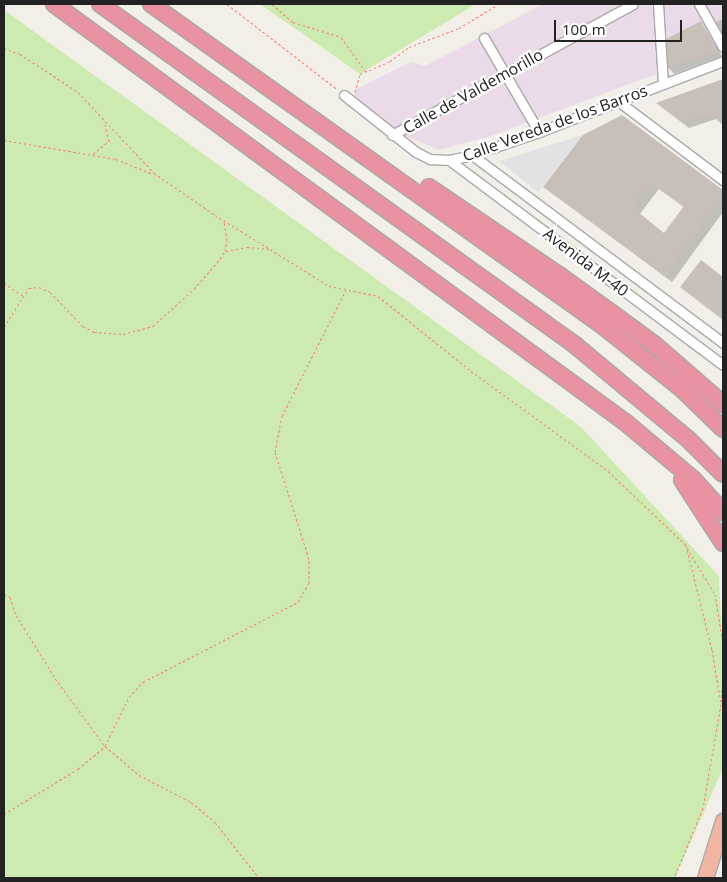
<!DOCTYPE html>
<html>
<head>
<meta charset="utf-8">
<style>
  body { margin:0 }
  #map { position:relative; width:727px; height:882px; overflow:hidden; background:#f2efe9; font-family:"Open Sans",sans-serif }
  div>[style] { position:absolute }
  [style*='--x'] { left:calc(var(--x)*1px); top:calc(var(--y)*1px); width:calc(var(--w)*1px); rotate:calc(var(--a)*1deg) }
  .industrial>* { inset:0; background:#ebdbe8 }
  .grass>* { inset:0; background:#cdebb0 }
  .parking>* { inset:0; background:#e2e2e2 }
  .shadow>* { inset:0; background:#0003 }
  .building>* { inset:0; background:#c7bfb8 }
  .path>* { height:1px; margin-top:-0.5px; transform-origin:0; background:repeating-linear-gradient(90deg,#fa8072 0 2.5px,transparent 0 5px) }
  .roads { filter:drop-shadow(1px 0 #a9a9a9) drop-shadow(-1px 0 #a9a9a9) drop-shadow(0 1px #a9a9a9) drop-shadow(0 -1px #a9a9a9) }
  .minor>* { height:9px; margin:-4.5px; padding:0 4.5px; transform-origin:4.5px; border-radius:4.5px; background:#fff }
  .trunk>* { height:15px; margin:-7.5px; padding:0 7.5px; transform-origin:7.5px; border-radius:7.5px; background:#f2b4a3 }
  .motorway>* { height:16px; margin:-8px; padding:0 8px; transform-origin:8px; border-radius:8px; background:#e892a2 }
  span { translate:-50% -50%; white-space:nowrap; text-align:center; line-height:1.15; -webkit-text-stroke:4.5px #fff; paint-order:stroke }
  .street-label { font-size:16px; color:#222 }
  .frame { position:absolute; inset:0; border:5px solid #222; pointer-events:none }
  .scale { position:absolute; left:554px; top:20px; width:128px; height:22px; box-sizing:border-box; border:2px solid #222; border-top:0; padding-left:6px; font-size:15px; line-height:18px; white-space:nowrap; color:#222; -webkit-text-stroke:4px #fff; paint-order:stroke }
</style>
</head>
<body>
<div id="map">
  <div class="industrial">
    <div style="clip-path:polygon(543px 4px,723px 4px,723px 49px,488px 137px,439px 150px,394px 131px,353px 98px,356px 89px,411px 62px,425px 66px)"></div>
  </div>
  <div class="grass">
    <div style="clip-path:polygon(260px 4px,476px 4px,360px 74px)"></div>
    <div style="clip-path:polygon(4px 10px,581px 427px,719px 576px,723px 660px,723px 768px,675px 878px,4px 878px)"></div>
  </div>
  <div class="parking">
    <div style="clip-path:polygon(583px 135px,538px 192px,499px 161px)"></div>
  </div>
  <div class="shadow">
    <div style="clip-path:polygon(701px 23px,722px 56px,674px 74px,670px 69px,668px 39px)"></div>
    <div style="clip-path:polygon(723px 80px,723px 124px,716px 119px,689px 128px,663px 108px)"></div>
    <div style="clip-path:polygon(evenodd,622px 117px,723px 192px,723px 212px,672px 282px,544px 187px,622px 117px,659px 189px,685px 208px,664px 235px,639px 215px,659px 189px)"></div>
  </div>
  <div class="building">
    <div style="clip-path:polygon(723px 19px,723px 35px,716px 22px)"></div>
    <div style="clip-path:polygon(701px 21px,718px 51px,668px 69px,666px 39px)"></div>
    <div style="clip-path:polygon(723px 79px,723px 125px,710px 114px,683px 123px,656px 103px)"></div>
    <div style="clip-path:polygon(evenodd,622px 115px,723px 190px,723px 197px,665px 276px,543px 187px,583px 135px,622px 115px,652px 184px,684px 206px,664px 233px,633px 208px,652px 184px)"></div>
    <div style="clip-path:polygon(701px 260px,723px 277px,723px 320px,680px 287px)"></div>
  </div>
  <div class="path">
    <div style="--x:227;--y:4;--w:139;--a:37.7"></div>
    <div style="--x:272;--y:4;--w:28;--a:41"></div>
    <div style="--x:293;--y:22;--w:50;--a:17.4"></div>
    <div style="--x:341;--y:37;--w:42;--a:54.8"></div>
    <div style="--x:4;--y:48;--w:17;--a:21"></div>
    <div style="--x:20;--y:54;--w:69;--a:33.2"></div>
    <div style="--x:78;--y:92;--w:111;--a:46.8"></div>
    <div style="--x:154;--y:173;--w:74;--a:34.5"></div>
    <div style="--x:215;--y:215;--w:134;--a:31.9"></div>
    <div style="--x:329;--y:286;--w:50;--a:11.5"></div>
    <div style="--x:378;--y:296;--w:119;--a:38.9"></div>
    <div style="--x:471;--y:371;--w:170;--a:36.1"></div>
    <div style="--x:608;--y:471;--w:108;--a:43.5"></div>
    <div style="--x:686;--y:545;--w:108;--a:76.1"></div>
    <div style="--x:712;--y:650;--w:55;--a:80.5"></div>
    <div style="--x:721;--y:704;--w:106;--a:99.8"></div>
    <div style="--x:703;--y:808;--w:76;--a:112.5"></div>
    <div style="--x:355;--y:92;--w:19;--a:-74"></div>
    <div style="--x:360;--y:74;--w:33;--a:-23"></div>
    <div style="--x:390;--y:61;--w:24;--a:-36"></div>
    <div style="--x:409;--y:47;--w:53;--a:-20.8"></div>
    <div style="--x:459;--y:28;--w:47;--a:-31"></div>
    <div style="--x:4;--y:140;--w:114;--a:9.6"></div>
    <div style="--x:116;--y:159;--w:38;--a:22"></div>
    <div style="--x:93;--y:154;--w:21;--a:-39"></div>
    <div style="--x:109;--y:141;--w:21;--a:-104"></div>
    <div style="--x:226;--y:251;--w:21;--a:-11"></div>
    <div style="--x:247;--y:247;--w:22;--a:5"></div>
    <div style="--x:4;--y:283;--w:23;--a:34"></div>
    <div style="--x:4;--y:327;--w:46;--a:-57.3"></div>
    <div style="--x:29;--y:288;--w:10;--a:-6"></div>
    <div style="--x:39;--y:287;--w:12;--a:24"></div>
    <div style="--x:50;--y:292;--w:47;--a:45.9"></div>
    <div style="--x:83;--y:326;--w:13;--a:29"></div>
    <div style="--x:94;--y:332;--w:29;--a:4"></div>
    <div style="--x:123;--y:334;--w:31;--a:-15"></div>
    <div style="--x:153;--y:326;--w:55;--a:-42.1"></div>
    <div style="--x:194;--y:289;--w:40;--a:-49"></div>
    <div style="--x:220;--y:259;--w:9;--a:-58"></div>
    <div style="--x:225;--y:251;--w:11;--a:-80"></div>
    <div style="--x:227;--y:240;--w:19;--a:-99"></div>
    <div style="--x:687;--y:548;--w:54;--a:58.7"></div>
    <div style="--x:715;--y:594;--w:51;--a:80.9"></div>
    <div style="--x:4;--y:594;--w:7;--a:27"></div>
    <div style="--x:10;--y:597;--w:19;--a:72"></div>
    <div style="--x:16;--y:615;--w:74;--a:58.2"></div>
    <div style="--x:55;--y:678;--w:84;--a:53.7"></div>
    <div style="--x:105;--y:746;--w:45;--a:40.5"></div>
    <div style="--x:139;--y:775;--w:59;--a:27.4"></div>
    <div style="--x:191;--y:802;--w:31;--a:40"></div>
    <div style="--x:215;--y:822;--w:71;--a:51.8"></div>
    <div style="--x:721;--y:702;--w:27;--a:-86"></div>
    <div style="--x:4;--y:814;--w:87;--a:-31.3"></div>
    <div style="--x:78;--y:769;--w:35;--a:-40"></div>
    <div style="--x:105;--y:746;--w:55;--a:-63.9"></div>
    <div style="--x:129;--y:697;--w:21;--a:-47"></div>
    <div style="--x:143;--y:682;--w:174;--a:-27.3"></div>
    <div style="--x:298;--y:602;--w:22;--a:-60"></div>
    <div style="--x:309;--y:583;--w:24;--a:-90"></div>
    <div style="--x:309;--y:559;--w:112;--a:-107.6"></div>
    <div style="--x:275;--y:452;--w:37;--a:-79"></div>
    <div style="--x:282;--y:416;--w:141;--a:-63.1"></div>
  </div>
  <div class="roads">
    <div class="minor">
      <div style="--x:658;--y:4;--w:80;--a:86.4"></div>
      <div style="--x:699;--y:4;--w:49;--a:60.8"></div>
      <div style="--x:484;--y:38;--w:109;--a:59.7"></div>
      <div style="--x:344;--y:95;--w:92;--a:38.4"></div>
      <div style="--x:416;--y:152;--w:16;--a:27"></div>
      <div style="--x:430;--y:159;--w:19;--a:3"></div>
      <div style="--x:449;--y:160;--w:24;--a:-12"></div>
      <div style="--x:472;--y:155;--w:71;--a:-18.9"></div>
      <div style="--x:539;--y:132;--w:197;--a:-21.1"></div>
      <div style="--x:618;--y:101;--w:131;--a:37"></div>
      <div style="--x:392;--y:135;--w:274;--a:-28.5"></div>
      <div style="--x:472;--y:155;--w:314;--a:36.8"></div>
      <div style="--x:449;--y:160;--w:342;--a:36.8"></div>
    </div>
    <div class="trunk">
      <div style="--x:705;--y:878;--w:60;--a:-72.5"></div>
    </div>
    <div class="motorway">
      <div style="--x:54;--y:4;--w:708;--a:36.21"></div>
      <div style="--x:625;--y:422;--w:89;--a:40"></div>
      <div style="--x:693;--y:479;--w:45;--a:47.7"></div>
      <div style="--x:100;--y:4;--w:585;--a:35.67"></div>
      <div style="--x:575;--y:345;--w:147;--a:39.8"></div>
      <div style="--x:688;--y:439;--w:49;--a:45"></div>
      <div style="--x:151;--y:4;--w:555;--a:35.47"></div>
      <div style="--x:603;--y:326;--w:101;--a:38.6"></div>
      <div style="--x:682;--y:389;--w:57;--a:44.3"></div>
      <div style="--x:429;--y:187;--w:157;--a:34.1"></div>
      <div style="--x:559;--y:275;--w:67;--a:35.8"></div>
      <div style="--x:613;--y:314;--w:51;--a:36.2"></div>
      <div style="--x:654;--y:344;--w:91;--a:41"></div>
      <div style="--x:682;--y:480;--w:75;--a:56.9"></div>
    </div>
  </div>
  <div class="street-label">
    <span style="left:473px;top:91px;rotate:-29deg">Calle de Valdemorillo</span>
    <span style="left:555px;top:123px;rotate:-20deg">Calle Vereda de los Barros</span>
    <span style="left:586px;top:262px;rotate:37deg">Avenida M-40</span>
  </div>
  <div class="frame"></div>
  <div class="scale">100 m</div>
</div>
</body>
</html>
